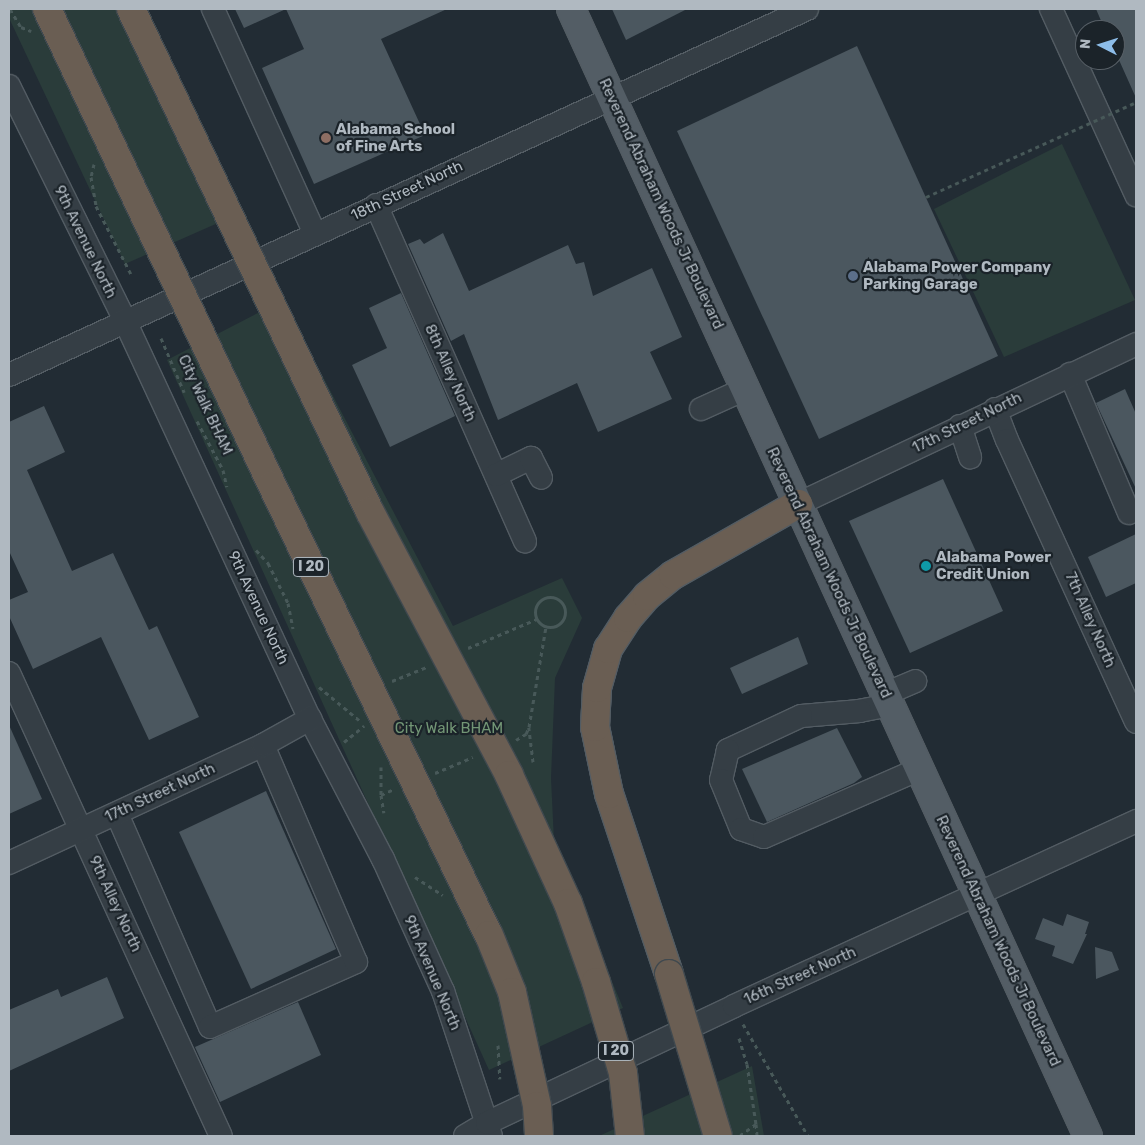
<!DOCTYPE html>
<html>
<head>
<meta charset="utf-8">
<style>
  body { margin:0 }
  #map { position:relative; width:1145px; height:1145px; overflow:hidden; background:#222c34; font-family:Rubik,sans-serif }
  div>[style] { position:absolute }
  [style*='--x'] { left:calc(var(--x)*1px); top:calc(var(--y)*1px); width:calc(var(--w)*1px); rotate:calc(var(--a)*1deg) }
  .green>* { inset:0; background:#2a3c3a }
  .building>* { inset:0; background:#4b575f }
  .path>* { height:3px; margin-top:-1.5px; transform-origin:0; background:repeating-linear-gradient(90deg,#485959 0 4px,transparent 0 8px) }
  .path>.ring { margin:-1.5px; padding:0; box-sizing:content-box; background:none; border:3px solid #485959; border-radius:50% }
  .roads { filter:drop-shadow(1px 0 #535c63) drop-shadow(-1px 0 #535c63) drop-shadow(0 1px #535c63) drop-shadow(0 -1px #535c63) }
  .minor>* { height:22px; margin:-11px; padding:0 11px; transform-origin:11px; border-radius:11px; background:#353e45 }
  .major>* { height:28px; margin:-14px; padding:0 14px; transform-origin:14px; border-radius:14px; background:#535d65 }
  .highway>* { height:28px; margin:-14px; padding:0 14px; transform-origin:14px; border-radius:14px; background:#6a5e53 }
  .path-bridge>* { height:3px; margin-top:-1.5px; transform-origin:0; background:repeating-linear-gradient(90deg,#485959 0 4px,transparent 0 8px) }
  .bridges { filter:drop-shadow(1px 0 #40494f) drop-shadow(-1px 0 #40494f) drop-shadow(0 1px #40494f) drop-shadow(0 -1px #40494f) }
  .highway-bridge>* { height:28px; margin:-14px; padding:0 14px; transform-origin:14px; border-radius:14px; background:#6a5e53 }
  .dots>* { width:14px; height:14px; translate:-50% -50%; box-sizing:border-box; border:2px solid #1b2329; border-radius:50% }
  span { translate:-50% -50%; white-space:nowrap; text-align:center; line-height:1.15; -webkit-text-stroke:4.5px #1b2329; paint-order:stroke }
  .shield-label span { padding:1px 4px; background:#1b2329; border:1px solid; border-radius:4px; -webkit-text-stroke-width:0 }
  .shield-label { font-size:14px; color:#b0b9c1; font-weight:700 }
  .poi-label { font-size:15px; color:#b0b9c1; font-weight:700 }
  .left { translate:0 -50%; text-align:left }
  .street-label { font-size:15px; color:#b0b9c1 }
  .park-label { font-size:15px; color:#729575 }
  .frame { position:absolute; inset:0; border:10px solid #b0b9c1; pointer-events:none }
  .north { position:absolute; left:1075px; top:20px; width:50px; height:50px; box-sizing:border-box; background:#1b2329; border:1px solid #575f66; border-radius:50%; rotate:275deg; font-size:14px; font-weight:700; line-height:20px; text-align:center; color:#b0b9c1 }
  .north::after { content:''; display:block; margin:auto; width:18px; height:22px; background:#8dbde9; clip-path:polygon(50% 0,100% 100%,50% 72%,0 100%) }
</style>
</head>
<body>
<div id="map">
  <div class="green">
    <div style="clip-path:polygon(9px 9px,135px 9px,236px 215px,125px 264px,9px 18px)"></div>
    <div style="clip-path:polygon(1062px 144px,1135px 300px,1004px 357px,934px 209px)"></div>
    <div style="clip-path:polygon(283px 300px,453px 626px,562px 578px,582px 618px,555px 678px,551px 778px,554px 841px,623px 1008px,489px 1070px,167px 360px)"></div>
    <div style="clip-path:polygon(752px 1066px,764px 1136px,599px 1136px)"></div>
  </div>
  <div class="building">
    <div style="clip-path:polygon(235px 9px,447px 9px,381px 39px,425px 135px,314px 184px,262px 68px,304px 49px,286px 9px,244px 28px)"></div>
    <div style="clip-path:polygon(612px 9px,687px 9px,626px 40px)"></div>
    <div style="clip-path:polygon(1096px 9px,1136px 9px,1136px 98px,1115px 51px,1115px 30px,1105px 30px)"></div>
    <div style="clip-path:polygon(857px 46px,998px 356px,819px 439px,677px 131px)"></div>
    <div style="clip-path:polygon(443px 233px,469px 291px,568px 245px,576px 264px,584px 262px,593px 296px,652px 268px,682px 337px,650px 352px,672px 399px,598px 432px,577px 383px,498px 420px,464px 334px,451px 341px,408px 244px,420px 239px,424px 244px)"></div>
    <div style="clip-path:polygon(401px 293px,455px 416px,390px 447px,352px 365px,387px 348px,369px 308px)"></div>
    <div style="clip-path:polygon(1125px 389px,1136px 414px,1136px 489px,1096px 403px)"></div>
    <div style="clip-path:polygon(44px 406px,65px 452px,27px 470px,72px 571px,113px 553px,149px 630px,157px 626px,199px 717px,149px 740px,101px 637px,33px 669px,9px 616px,9px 600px,28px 592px,9px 551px,9px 422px)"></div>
    <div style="clip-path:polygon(943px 479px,1003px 611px,910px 653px,849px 521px)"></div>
    <div style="clip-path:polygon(1136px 534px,1136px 583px,1106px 597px,1088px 557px)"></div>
    <div style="clip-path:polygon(798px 637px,808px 664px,742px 694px,730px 668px)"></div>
    <div style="clip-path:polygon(9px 725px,42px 799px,9px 814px)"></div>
    <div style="clip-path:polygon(837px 728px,862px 777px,854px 783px,767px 822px,742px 769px)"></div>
    <div style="clip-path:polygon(266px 791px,336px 949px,251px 989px,179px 832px)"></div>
    <div style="clip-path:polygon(1067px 914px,1089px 922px,1085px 934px,1087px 934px,1073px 964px,1052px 956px,1055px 946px,1035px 939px,1043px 918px,1063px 926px)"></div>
    <div style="clip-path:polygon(1095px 947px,1112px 952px,1119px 970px,1096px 979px)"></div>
    <div style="clip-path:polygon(107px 977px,124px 1018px,9px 1071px,9px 1010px,58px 989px,61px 997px)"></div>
    <div style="clip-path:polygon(298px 1002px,321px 1055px,220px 1102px,195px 1047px)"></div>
  </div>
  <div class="path">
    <div style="--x:10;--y:9;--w:21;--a:59"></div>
    <div style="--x:21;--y:27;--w:11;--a:22"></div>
    <div style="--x:94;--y:164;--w:13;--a:103"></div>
    <div style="--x:91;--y:177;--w:29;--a:80"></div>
    <div style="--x:96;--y:206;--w:76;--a:62.8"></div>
    <div style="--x:161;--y:338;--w:59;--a:66.9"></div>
    <div style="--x:197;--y:421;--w:55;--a:62"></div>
    <div style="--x:223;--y:470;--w:17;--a:77"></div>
    <div style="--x:256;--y:550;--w:18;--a:47"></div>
    <div style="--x:268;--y:563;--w:45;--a:63.4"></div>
    <div style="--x:288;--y:603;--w:26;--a:79"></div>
    <div class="ring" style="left:535px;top:597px;width:27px;height:27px"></div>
    <div style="--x:468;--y:648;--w:75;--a:-22.8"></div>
    <div style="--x:392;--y:681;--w:37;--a:-22"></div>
    <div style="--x:319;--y:687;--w:52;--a:39.5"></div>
    <div style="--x:516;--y:740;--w:12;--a:-31"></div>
    <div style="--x:526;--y:734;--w:8;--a:-67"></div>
    <div style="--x:344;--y:742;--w:26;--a:-39"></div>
    <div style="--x:533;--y:762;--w:35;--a:-97"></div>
    <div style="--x:529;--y:727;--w:101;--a:-80.4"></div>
    <div style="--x:381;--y:767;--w:28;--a:90"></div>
    <div style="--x:381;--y:795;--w:18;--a:81"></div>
    <div style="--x:435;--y:773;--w:41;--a:-22.8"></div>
    <div style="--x:381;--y:795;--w:14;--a:-25"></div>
    <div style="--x:415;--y:877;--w:33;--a:33"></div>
    <div style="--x:743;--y:1024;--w:129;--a:59.9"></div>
    <div style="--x:739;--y:1038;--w:27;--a:73"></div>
    <div style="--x:747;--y:1064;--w:61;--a:81.5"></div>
    <div style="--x:756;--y:1124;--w:19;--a:145"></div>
    <div style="--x:498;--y:1045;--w:34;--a:87"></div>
    <div style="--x:756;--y:1124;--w:12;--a:85"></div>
  </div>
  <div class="roads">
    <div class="minor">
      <div style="--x:213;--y:9;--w:247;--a:65.6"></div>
      <div style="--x:1051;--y:9;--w:205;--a:65.4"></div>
      <div style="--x:9;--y:86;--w:262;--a:63.7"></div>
      <div style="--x:125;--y:321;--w:439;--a:65.1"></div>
      <div style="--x:310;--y:719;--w:158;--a:62.5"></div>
      <div style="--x:383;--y:859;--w:145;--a:65.6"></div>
      <div style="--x:443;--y:991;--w:153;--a:71.7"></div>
      <div style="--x:376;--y:205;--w:368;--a:66.1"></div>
      <div style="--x:1070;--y:374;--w:151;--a:67"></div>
      <div style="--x:9;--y:375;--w:878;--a:-24.64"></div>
      <div style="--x:701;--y:409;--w:48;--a:-24.4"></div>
      <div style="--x:995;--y:409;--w:33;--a:69"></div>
      <div style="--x:1007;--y:440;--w:310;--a:65.4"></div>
      <div style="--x:960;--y:426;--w:33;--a:72"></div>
      <div style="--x:496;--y:475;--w:39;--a:-26"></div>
      <div style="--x:531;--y:458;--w:22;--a:63"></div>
      <div style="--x:798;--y:504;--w:374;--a:-25.3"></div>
      <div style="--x:9;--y:673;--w:509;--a:65.4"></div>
      <div style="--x:885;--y:694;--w:33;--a:-23"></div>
      <div style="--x:890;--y:705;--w:31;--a:169"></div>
      <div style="--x:860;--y:711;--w:59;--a:175.2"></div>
      <div style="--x:801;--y:716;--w:81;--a:155"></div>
      <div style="--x:728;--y:750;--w:31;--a:103"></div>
      <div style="--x:721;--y:780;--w:53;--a:67.8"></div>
      <div style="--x:741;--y:829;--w:24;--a:19"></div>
      <div style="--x:764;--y:837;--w:170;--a:-23.6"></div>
      <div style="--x:117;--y:814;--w:232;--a:66.4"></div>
      <div style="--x:210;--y:1027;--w:160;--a:-24"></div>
      <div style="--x:356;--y:962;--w:236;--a:-113.2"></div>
      <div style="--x:9;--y:863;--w:280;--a:-24.9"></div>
      <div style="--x:263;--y:745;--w:54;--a:-29"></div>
      <div style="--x:465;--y:1136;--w:26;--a:-31"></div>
      <div style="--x:487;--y:1123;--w:273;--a:-25.3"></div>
      <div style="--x:734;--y:1006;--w:443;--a:-24.7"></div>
    </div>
    <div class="major">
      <div style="--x:571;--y:9;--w:1240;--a:65.36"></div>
    </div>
    <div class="highway">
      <div style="--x:669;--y:974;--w:190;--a:-108.4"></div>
      <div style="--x:609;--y:794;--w:68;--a:-101.8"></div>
      <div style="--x:595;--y:727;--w:39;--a:-87"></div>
      <div style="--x:597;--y:688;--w:41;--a:-74.2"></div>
      <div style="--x:608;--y:649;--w:37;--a:-57"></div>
      <div style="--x:628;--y:618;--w:29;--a:-49"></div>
      <div style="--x:647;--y:596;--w:33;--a:-39"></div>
      <div style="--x:673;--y:575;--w:144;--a:-29.6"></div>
    </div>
  </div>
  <div class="path-bridge">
    <div style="--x:926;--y:197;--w:230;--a:-24.3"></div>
  </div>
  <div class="bridges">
    <div class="highway-bridge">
      <div style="--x:47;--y:9;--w:526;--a:64.7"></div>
      <div style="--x:272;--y:485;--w:500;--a:64.3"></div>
      <div style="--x:489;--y:935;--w:61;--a:68"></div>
      <div style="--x:512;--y:992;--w:117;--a:77.6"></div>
      <div style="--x:537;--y:1106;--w:30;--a:86"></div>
      <div style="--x:131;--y:9;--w:557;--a:64.59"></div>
      <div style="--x:370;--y:512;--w:297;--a:62.1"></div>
      <div style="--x:509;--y:775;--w:141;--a:65.3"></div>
      <div style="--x:568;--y:903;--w:84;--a:70.5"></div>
      <div style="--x:596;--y:982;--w:95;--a:73.5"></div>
      <div style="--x:623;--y:1073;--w:63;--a:83.7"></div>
      <div style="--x:669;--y:974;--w:169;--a:73.2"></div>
    </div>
  </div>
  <div class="dots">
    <div style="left:326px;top:138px;background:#8d6e63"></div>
    <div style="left:853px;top:276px;background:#5c6f8a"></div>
    <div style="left:926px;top:566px;background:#0f9aa8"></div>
  </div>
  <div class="shield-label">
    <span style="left:311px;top:567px">I 20</span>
    <span style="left:616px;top:1051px">I 20</span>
  </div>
  <div class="poi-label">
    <span class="left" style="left:336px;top:138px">Alabama School<br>of Fine Arts</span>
    <span class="left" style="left:863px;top:276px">Alabama Power Company<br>Parking Garage</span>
    <span class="left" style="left:936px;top:566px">Alabama Power<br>Credit Union</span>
  </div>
  <div class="street-label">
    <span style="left:407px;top:191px;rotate:-25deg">18th Street North</span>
    <span style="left:661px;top:204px;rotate:65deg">Reverend Abraham Woods Jr Boulevard</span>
    <span style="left:85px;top:242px;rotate:64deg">9th Avenue North</span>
    <span style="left:450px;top:373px;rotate:66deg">8th Alley North</span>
    <span style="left:205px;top:405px;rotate:65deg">City Walk BHAM</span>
    <span style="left:967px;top:423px;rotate:-26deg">17th Street North</span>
    <span style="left:829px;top:573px;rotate:65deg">Reverend Abraham Woods Jr Boulevard</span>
    <span style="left:258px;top:608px;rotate:65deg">9th Avenue North</span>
    <span style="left:1090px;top:620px;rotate:66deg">7th Alley North</span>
    <span style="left:160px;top:793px;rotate:-25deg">17th Street North</span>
    <span style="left:115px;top:904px;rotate:65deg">9th Alley North</span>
    <span style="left:998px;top:941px;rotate:65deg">Reverend Abraham Woods Jr Boulevard</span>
    <span style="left:432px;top:973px;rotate:67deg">9th Avenue North</span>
    <span style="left:800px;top:976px;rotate:-24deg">16th Street North</span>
  </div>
  <div class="park-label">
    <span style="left:449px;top:729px">City Walk BHAM</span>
  </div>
  <div class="frame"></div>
  <div class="north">N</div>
</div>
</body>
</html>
